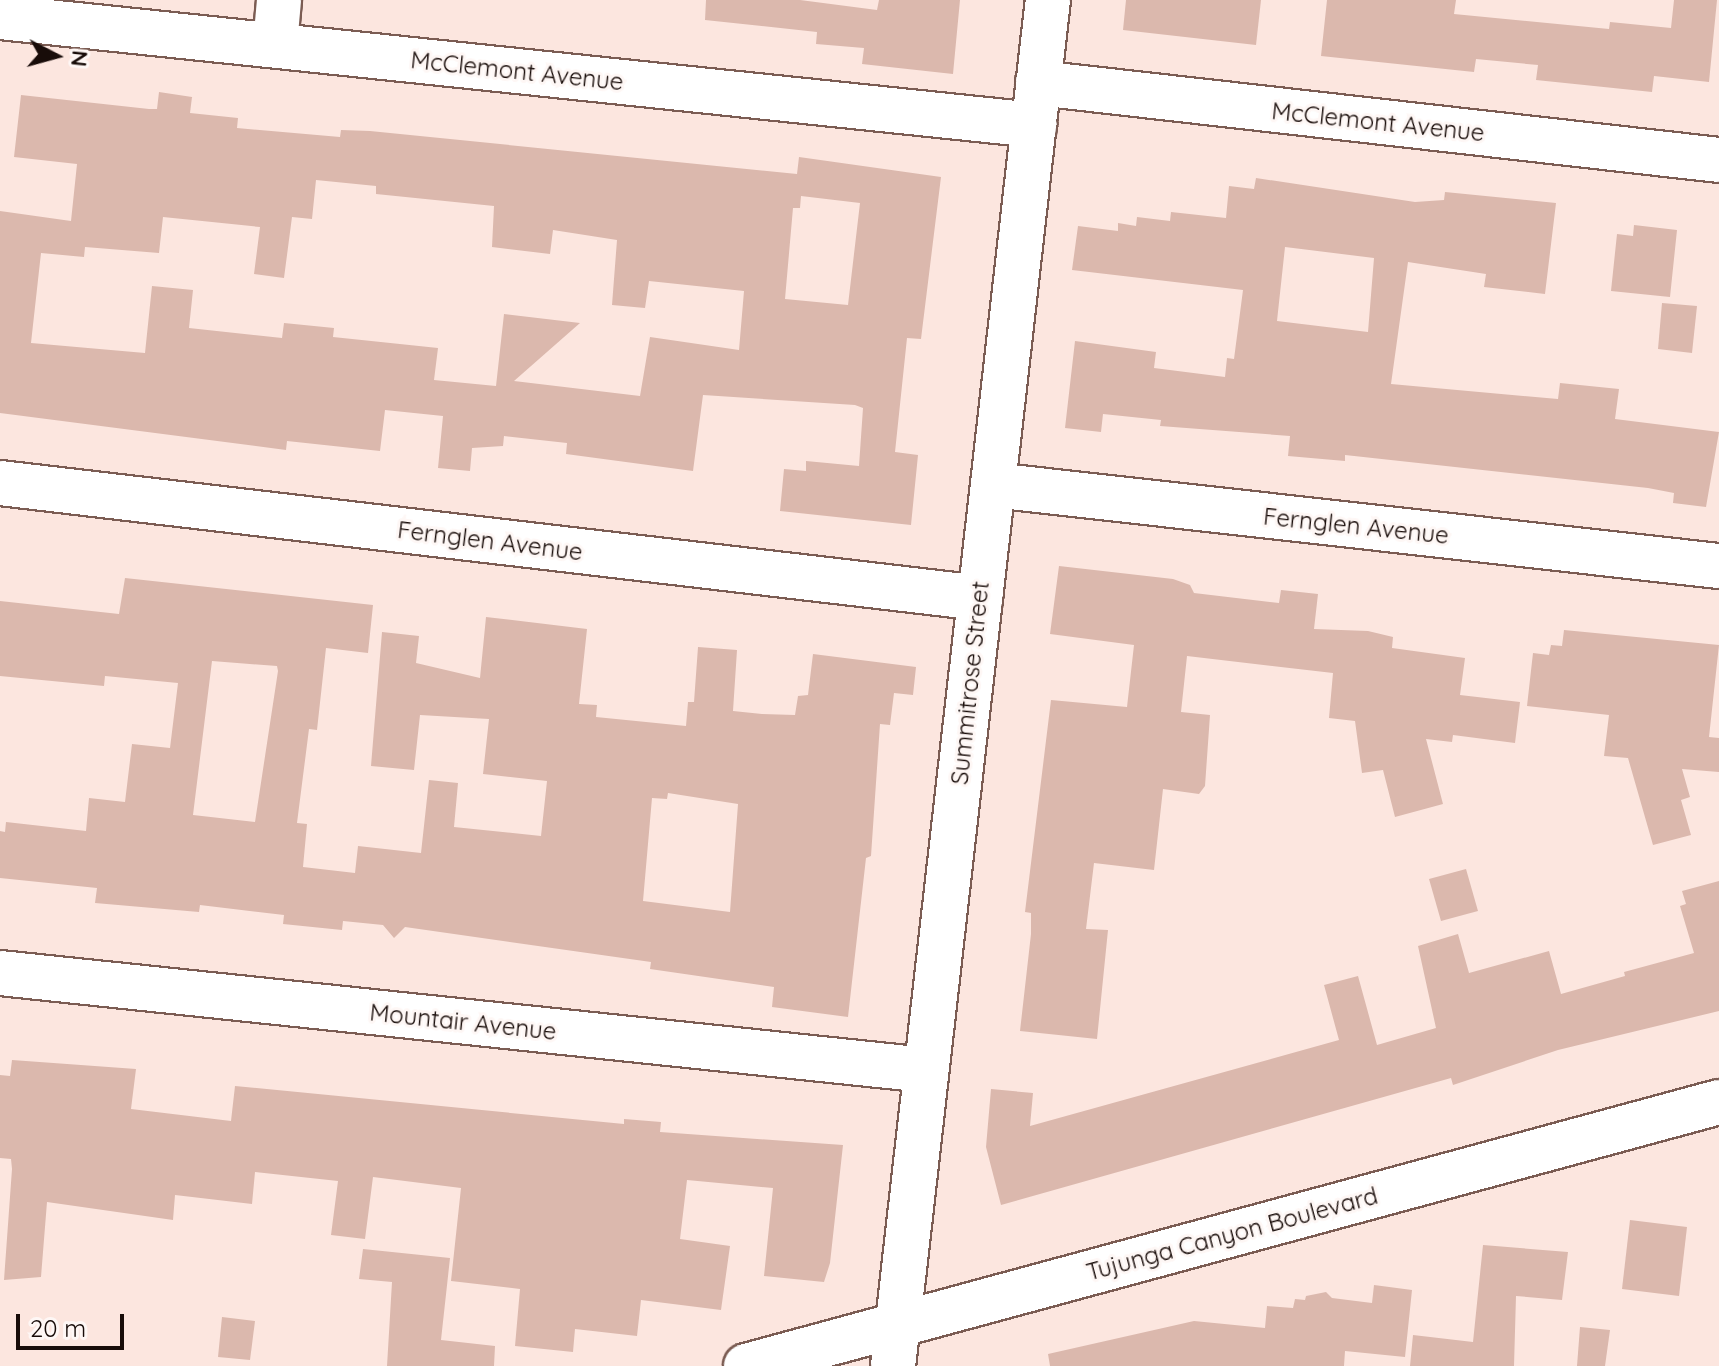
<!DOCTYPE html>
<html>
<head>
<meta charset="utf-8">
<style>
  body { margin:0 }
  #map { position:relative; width:1719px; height:1366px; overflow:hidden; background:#fce6df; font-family:Quicksand,sans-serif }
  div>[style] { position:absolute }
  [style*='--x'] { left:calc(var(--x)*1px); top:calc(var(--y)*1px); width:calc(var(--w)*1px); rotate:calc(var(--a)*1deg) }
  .building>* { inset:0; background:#dbb8ad }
  .roads { filter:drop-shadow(2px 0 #7b5c53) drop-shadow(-2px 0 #7b5c53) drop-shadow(0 2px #7b5c53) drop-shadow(0 -2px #7b5c53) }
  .minor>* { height:44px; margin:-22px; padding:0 22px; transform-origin:22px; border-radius:22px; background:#fff }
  span { translate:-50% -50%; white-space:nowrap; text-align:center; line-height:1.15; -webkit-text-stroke:6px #fef7f5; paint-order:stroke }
  .street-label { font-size:24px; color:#180c09 }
  .north { position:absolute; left:16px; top:16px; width:80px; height:80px; -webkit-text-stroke:6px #fef7f5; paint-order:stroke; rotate:96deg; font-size:22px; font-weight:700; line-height:32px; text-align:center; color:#180c09 }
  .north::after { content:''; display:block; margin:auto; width:28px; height:36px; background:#180c09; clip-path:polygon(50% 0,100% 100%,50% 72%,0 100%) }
  .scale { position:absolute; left:16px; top:1314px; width:108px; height:36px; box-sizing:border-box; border:4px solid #180c09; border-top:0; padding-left:10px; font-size:24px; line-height:28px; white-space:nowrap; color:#180c09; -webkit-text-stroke:6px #fef7f5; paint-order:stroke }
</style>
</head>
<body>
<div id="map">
  <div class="building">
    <div style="clip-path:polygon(706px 0,800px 0,877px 10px,879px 0,960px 0,953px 74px,862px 64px,864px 48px,816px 44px,817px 32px,705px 20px)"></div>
    <div style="clip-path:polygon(1126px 0,1261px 0,1256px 45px,1123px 30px)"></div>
    <div style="clip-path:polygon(1327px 0,1456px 0,1454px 14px,1609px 29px,1610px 22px,1671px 28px,1674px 0,1717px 0,1709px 82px,1654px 76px,1652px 92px,1536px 80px,1538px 65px,1476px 59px,1474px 72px,1321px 56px)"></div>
    <div style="clip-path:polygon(evenodd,159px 92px,192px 97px,190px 113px,238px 118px,237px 128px,340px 137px,341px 130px,370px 131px,797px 174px,799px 157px,941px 177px,921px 339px,907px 338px,895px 452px,918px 455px,911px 525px,780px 511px,784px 469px,806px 471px,806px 461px,859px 466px,863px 408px,855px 405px,703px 395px,693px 471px,566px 454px,567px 443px,504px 436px,503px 446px,472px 448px,470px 471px,438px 468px,443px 416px,385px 410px,380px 451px,287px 441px,286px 450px,0 413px,0 211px,71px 221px,77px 164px,14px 157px,21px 95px,149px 109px,157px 109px,159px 92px,316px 180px,376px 186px,376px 194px,494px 206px,492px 247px,550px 254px,553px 230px,617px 240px,612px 305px,645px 308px,649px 281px,744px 291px,739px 350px,650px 337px,640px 396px,514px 381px,580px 323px,504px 314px,496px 386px,434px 380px,438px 348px,333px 337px,334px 328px,284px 323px,282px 338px,189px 328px,193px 290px,152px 286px,145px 353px,31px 343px,41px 253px,84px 257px,85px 247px,159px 253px,163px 217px,260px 227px,254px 274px,284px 278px,292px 217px,312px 219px,316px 180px,159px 92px,801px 196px,860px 203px,848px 305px,785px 299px,793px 208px,800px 208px,801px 196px)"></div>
    <div style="clip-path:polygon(evenodd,1256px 178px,1415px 202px,1444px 200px,1445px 192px,1556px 203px,1545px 294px,1484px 287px,1486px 274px,1408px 262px,1391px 384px,1558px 399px,1560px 383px,1619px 389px,1615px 419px,1719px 432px,1706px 507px,1673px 503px,1674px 493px,1648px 488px,1345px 455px,1345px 461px,1288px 456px,1290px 436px,1160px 426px,1161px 420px,1103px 414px,1101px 432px,1065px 428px,1075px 341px,1156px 352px,1154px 368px,1225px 377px,1227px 358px,1234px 359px,1243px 290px,1072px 270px,1078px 226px,1118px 231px,1118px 223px,1136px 226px,1137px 217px,1170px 221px,1171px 212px,1226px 218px,1229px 186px,1254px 189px,1256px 178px,1285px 247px,1374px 258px,1368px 332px,1277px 321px,1285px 247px)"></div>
    <div style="clip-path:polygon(1634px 225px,1677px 230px,1670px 297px,1611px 291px,1617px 234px,1633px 236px)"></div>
    <div style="clip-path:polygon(1662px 303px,1697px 306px,1692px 353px,1658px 349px)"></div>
    <div style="clip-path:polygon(1059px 566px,1173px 579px,1190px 585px,1194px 593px,1279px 603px,1281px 590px,1318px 594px,1314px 629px,1368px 631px,1393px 637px,1392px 648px,1465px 658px,1460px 695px,1520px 702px,1515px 743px,1453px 735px,1452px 742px,1426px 739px,1443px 804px,1395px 817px,1383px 770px,1362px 773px,1355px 721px,1329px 718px,1333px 673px,1187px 656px,1181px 712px,1210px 715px,1205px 786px,1199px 794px,1163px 789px,1154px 870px,1094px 863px,1086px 929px,1108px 930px,1097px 1039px,1020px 1031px,1031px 934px,1031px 913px,1025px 912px,1051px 700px,1127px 707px,1134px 645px,1050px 634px)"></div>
    <div style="clip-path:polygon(evenodd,125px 578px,373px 605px,368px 653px,326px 648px,317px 730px,309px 729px,297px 823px,307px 824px,303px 867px,355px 873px,358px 846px,421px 853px,429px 780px,458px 783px,454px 827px,541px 836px,547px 781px,483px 774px,489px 719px,420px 715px,414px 770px,371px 766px,382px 632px,419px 636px,416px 663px,480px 678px,486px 617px,587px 629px,579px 704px,597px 705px,596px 717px,686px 726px,688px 702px,694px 702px,698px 647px,737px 650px,733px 711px,762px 714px,795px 715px,798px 696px,808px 695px,813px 654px,916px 667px,913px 695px,894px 693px,890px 725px,880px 724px,871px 856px,866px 858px,848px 1017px,772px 1007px,774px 987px,650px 969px,651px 962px,405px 927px,394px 938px,383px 925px,343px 921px,342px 930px,283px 924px,284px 915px,200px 905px,199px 912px,95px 903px,97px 888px,0 878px,0 831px,5px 832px,6px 822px,86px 831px,89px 798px,125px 802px,132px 744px,170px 748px,178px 683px,105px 676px,104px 686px,0 676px,0 601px,119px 614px,125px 578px,212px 661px,277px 666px,278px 671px,255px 822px,193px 815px,212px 661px,125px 578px,668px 793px,738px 804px,730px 912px,643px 901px,652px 798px,667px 799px,668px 793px)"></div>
    <div style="clip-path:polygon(1564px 630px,1719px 645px,1709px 737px,1719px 738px,1719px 772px,1682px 769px,1690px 797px,1681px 800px,1691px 835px,1653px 845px,1628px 758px,1604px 756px,1609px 715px,1527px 706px,1533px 653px,1549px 655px,1551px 645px,1562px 646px)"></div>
    <div style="clip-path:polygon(1466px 869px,1478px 911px,1441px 921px,1429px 879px)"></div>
    <div style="clip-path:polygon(1719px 881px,1719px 1011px,1558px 1050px,1453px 1085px,1451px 1078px,1001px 1205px,986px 1147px,991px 1089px,1033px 1093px,1030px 1126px,1339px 1040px,1324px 985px,1358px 976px,1377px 1045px,1436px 1028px,1418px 946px,1458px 934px,1469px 973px,1549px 951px,1561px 994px,1625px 976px,1624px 972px,1694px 953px,1680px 906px,1686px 904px,1682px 891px)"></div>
    <div style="clip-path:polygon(12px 1060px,136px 1069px,131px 1109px,231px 1121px,235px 1086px,624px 1124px,624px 1119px,661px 1122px,660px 1132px,843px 1145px,830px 1263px,824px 1282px,764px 1276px,773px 1188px,687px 1180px,680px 1239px,730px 1246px,721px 1310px,641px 1300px,637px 1336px,575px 1329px,573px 1352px,515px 1346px,520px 1289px,451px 1281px,461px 1188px,373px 1177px,365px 1239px,331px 1235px,338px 1181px,255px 1172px,252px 1204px,175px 1195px,173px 1220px,47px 1202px,41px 1277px,4px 1280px,12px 1169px,11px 1159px,0 1158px,0 1075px,10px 1076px)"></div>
    <div style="clip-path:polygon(1630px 1220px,1687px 1227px,1679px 1296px,1622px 1289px)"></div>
    <div style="clip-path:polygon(1483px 1245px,1568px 1252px,1562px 1300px,1516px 1296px,1514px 1366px,1410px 1366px,1413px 1335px,1473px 1342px)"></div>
    <div style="clip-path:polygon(363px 1249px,450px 1258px,441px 1340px,495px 1346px,494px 1366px,387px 1366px,392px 1282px,359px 1279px)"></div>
    <div style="clip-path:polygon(1374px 1285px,1412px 1290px,1405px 1357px,1345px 1351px,1344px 1366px,1050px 1366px,1048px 1354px,1194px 1321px,1265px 1328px,1267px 1306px,1293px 1308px,1295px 1299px,1305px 1300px,1306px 1296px,1326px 1292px,1332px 1298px,1372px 1303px)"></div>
    <div style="clip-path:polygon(222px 1317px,255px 1321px,250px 1360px,218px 1357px)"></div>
    <div style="clip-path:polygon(1580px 1327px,1610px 1330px,1605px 1366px,1577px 1366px)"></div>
  </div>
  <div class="roads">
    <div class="minor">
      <div style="--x:0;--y:17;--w:1040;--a:5.96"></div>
      <div style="--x:275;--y:45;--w:45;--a:-84.9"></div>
      <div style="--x:1038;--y:83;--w:685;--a:6.45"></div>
      <div style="--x:0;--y:483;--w:987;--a:6.69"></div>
      <div style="--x:993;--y:485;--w:731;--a:6.37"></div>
      <div style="--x:0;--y:973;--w:931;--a:5.98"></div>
      <div style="--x:746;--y:1366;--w:1008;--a:-15.18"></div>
      <div style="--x:893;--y:1366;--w:1375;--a:-83.53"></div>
    </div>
  </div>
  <div class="street-label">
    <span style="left:517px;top:71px;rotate:6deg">McClemont Avenue</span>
    <span style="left:1378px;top:122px;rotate:6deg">McClemont Avenue</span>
    <span style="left:1356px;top:526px;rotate:6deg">Fernglen Avenue</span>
    <span style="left:490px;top:541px;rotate:7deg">Fernglen Avenue</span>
    <span style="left:970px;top:683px;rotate:-84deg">Summitrose Street</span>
    <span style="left:463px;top:1022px;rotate:6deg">Mountair Avenue</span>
    <span style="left:1232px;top:1234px;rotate:-15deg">Tujunga Canyon Boulevard</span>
  </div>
  <div class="north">N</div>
  <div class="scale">20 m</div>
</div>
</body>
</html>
